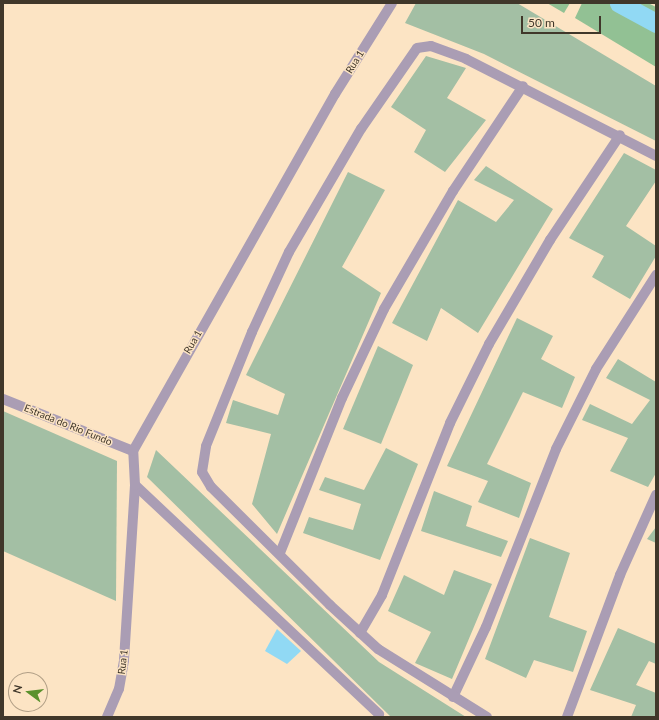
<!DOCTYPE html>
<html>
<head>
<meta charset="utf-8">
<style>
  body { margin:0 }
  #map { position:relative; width:659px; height:720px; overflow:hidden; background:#fce4c4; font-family:Lato,sans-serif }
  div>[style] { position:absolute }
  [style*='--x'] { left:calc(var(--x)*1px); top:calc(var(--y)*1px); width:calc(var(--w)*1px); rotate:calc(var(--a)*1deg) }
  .green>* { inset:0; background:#a3bfa4 }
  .forest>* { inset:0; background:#92c194 }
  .water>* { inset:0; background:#91d9f4 }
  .river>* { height:19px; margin:-9.5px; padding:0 9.5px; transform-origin:9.5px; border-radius:9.5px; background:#91d9f4 }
  .minor>* { height:10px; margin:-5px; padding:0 5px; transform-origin:5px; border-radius:5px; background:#aa9db4 }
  span { translate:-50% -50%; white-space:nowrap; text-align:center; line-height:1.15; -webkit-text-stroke:3px #fce4c4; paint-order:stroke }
  .street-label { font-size:10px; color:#40372a }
  .frame { position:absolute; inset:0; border:4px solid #40372a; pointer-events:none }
  .north { position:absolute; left:8px; top:672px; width:40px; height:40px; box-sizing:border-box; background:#fce4c4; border:1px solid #b19f86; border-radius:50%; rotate:285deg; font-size:11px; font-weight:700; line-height:16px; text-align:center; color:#40372a }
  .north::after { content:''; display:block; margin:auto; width:14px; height:18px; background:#5a912c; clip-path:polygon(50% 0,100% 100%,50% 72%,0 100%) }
  .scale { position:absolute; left:521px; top:16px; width:80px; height:18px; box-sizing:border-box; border:2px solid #40372a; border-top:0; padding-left:5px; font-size:12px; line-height:14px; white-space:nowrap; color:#40372a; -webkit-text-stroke:3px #fce4c4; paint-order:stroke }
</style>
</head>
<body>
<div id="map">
  <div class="green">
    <div style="clip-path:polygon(416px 3px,517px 3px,656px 86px,656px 141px,484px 54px,405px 23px)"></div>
    <div style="clip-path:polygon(426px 56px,466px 68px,447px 98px,486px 120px,445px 172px,414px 152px,426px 130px,391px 107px)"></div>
    <div style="clip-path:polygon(624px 153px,656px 170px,656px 181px,626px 226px,656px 246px,656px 256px,630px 299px,592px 277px,604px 256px,569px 238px)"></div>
    <div style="clip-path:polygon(486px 166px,553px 209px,478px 333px,441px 308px,427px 341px,392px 323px,458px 200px,496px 222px,514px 200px,474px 180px)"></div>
    <div style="clip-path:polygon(348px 172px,385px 190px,342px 267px,381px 293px,277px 534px,252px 504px,271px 434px,226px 423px,233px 400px,278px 415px,285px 394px,246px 375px)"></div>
    <div style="clip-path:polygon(517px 318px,553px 336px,541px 359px,575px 377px,562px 408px,523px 392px,487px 464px,531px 483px,519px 518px,478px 502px,488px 481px,447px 466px)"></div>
    <div style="clip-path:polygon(378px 346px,413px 365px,381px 444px,343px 429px)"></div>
    <div style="clip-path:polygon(618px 359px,656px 382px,656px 473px,648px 487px,610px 471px,628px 438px,582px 420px,590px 404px,632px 424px,650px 400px,606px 378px)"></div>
    <div style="clip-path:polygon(3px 411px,117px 461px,116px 601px,3px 551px)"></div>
    <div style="clip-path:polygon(386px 448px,418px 464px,380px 560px,303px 533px,309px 517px,353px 530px,361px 504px,319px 490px,325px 477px,364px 490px)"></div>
    <div style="clip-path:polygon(156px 450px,379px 662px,466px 717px,391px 717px,147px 477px)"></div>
    <div style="clip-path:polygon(434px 491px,472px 506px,466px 526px,508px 541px,501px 557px,421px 531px)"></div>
    <div style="clip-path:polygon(656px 527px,656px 543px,647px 539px)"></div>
    <div style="clip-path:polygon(530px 538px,570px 553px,549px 617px,587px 631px,573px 672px,534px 660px,526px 678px,485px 659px)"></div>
    <div style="clip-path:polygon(454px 570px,492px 584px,452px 679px,415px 663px,431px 632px,388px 611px,404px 575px,444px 595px)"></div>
    <div style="clip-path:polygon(618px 628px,656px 644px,656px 664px,649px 661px,636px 685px,656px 693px,656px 717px,631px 717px,636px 705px,590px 690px)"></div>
  </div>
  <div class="forest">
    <div style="clip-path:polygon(547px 3px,570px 3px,564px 13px)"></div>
    <div style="clip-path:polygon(582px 3px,648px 3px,656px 7px,656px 67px,575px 18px)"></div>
  </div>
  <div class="water">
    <div style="clip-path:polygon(277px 629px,301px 651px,287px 664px,265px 651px)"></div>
  </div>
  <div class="river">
    <div style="--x:619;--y:3;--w:42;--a:28.4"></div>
  </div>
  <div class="minor">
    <div style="--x:3;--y:399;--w:140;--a:21.8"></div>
    <div style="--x:135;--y:485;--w:335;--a:43.2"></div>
    <div style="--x:280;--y:553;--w:167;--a:-68.2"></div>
    <div style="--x:342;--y:398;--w:98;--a:-64.7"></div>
    <div style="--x:384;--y:309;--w:137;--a:-59.7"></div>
    <div style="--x:453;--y:191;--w:126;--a:-56.3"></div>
    <div style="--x:360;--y:633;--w:44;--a:-59.9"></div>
    <div style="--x:382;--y:595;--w:185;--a:-68.4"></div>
    <div style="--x:450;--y:423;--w:88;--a:-63.7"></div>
    <div style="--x:489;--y:344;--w:121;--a:-59.6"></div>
    <div style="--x:550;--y:240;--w:126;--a:-56.3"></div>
    <div style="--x:453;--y:697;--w:77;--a:-64.8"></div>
    <div style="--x:486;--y:627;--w:191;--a:-68.5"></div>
    <div style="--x:556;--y:449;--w:89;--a:-63.4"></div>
    <div style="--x:596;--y:369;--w:112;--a:-57.4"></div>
    <div style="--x:107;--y:717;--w:30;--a:-67"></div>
    <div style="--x:119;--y:689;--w:29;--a:-80"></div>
    <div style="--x:124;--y:660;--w:175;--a:-86.4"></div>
    <div style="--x:135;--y:485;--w:34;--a:-93"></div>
    <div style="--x:133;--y:451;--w:410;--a:-60.5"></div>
    <div style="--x:335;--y:94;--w:107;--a:-57.9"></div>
    <div style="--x:487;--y:717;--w:128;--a:-148"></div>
    <div style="--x:378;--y:649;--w:65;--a:-137.5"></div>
    <div style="--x:330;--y:605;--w:168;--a:-135.2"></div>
    <div style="--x:211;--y:487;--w:17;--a:-121"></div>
    <div style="--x:202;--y:472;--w:26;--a:-81"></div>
    <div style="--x:206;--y:446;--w:123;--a:-68"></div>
    <div style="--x:252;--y:332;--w:88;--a:-65.2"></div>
    <div style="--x:289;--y:252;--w:143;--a:-59.7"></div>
    <div style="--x:361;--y:129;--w:98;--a:-55.3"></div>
    <div style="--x:417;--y:48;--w:14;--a:-8"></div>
    <div style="--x:431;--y:46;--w:37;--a:20"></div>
    <div style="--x:466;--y:59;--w:213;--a:27"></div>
    <div style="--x:567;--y:717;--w:152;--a:-69.5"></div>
    <div style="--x:620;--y:575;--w:88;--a:-65.8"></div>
  </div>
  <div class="street-label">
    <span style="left:355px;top:62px;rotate:-58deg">Rua 1</span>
    <span style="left:193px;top:342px;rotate:-60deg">Rua 1</span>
    <span style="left:68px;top:425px;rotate:22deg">Estrada do Rio Fundo</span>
    <span style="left:123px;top:662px;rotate:-83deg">Rua 1</span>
  </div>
  <div class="frame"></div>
  <div class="north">N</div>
  <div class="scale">50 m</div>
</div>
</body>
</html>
